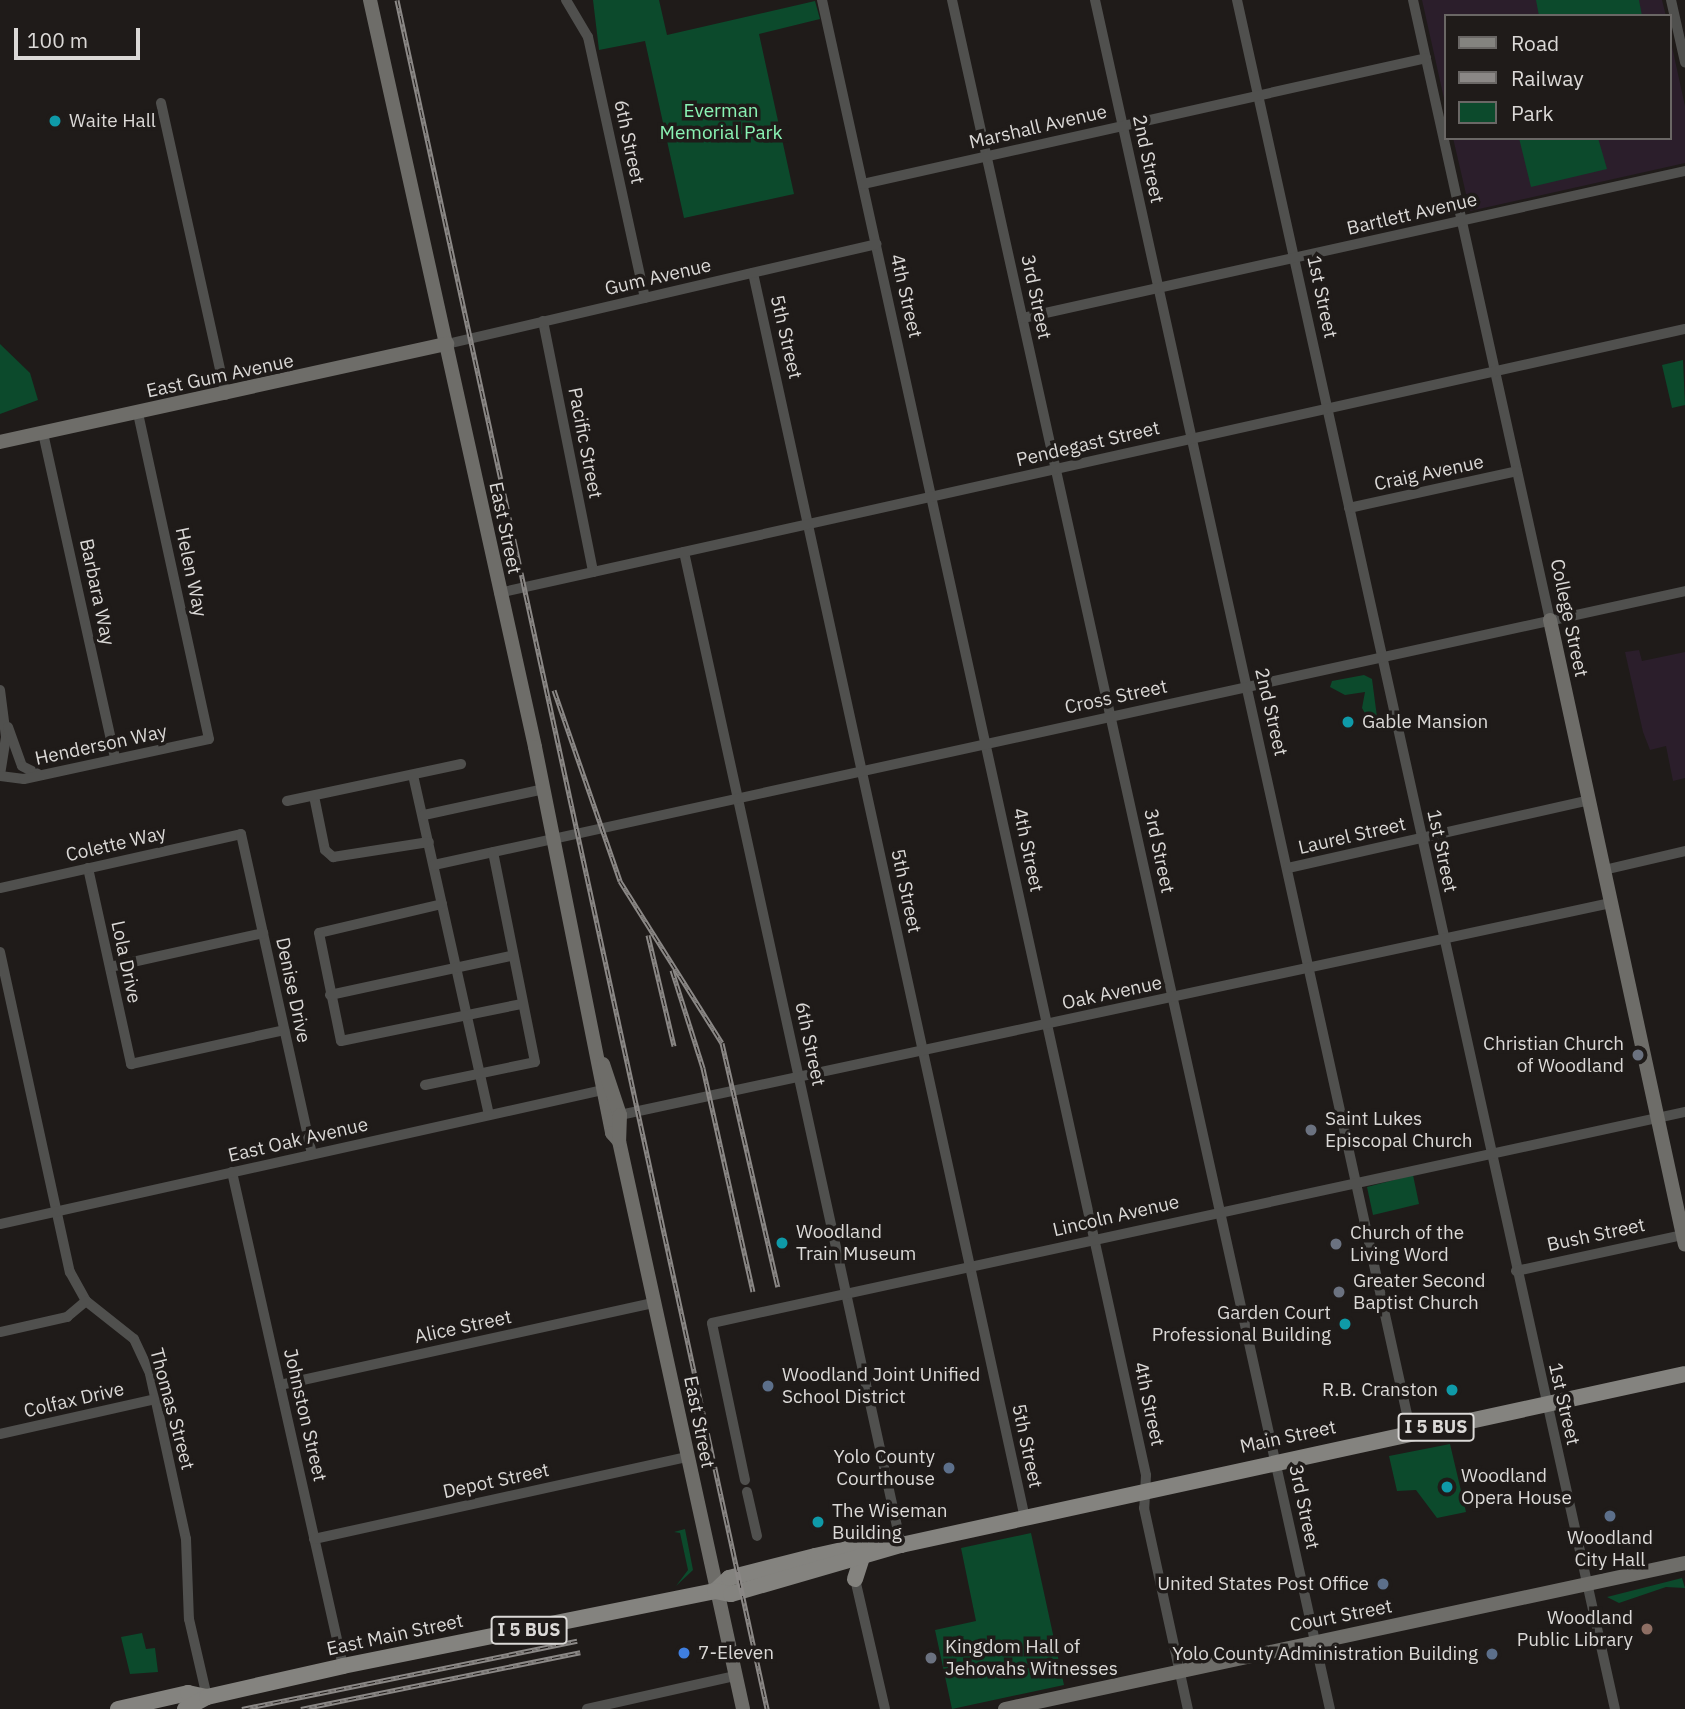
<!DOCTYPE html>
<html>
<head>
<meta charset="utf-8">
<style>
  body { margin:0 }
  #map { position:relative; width:1685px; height:1709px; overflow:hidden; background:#1f1b19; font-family:"IBM Plex Sans",sans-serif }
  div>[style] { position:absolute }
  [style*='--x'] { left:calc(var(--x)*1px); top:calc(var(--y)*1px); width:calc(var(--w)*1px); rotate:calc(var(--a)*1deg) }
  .education>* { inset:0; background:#2b1e2b }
  .green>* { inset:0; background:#0c4a2c }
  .street>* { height:10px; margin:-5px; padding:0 5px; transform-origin:5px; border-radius:5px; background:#50504e }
  .secondary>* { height:14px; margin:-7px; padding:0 7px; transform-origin:7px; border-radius:7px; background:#6e6d69 }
  .primary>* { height:16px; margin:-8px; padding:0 8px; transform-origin:8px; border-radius:8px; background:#84837f }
  .rail>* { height:5px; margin-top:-2.5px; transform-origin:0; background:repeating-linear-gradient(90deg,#1f1b19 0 8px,#8b8886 0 16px); box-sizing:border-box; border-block:2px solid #8b8886 }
  .dots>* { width:19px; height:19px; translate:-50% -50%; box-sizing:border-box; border:4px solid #1f1b19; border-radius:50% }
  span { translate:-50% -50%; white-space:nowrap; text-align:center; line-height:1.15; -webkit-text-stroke:7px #1f1b19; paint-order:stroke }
  .shield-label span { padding:2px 5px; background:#1f1b19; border:2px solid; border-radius:5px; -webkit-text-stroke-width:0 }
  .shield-label { font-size:18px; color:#dbd9d7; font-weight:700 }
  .park-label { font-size:19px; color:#8af3b4 }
  .poi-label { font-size:19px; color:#dbd9d7 }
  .left { translate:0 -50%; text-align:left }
  .right { translate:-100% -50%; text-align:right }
  .street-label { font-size:19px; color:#dbd9d7 }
  .legend { position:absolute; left:1444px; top:14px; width:228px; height:126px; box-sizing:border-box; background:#1f1b19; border:2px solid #6a6765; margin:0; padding:9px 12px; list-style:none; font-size:21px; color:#dbd9d7 }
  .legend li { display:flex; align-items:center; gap:14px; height:35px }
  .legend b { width:35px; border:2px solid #6a6765 }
  .scale { position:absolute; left:14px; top:28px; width:126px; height:32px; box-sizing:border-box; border:4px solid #dbd9d7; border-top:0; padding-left:9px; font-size:21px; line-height:24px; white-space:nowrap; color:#dbd9d7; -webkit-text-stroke:5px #1f1b19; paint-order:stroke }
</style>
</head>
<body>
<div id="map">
  <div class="education">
    <div style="clip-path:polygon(1422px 0,1662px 0,1666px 16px,1445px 16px,1445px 103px)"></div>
    <div style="clip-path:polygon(1669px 33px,1685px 106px,1685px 163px,1470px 211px,1453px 138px,1669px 138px)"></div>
    <div style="clip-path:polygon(1639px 650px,1642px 661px,1685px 652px,1685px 778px,1673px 781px,1666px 746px,1650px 750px,1643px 732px,1625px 652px)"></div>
  </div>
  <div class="green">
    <div style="clip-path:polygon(593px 0,659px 0,667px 35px,815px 1px,820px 19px,759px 34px,794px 194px,684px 218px,645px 41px,599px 50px)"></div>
    <div style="clip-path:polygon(1536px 0,1639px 0,1642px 16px,1539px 16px)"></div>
    <div style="clip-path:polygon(1519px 138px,1598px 138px,1607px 169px,1531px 187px)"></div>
    <div style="clip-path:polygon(0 344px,30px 373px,38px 400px,0 414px)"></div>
    <div style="clip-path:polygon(1683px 360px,1685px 405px,1672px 408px,1662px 365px)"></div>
    <div style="clip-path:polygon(1364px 675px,1372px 679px,1377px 717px,1367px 717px,1362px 708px,1365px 692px,1345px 695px,1330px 687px,1332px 681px)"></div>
    <div style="clip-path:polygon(1413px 1175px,1419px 1204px,1373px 1215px,1367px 1187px)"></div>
    <div style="clip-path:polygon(1450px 1444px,1466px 1512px,1437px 1518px,1416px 1490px,1397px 1491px,1389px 1456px)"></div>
    <div style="clip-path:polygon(685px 1529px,693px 1570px,676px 1586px,688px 1570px,680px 1533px,674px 1532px)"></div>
    <div style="clip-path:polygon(1031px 1533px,1064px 1685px,952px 1709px,935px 1630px,976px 1621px,961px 1548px)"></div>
    <div style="clip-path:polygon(1682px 1578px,1685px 1588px,1666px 1587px,1619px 1603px,1607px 1597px)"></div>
    <div style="clip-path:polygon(142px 1633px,146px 1649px,155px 1648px,158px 1672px,130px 1674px,121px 1637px)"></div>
  </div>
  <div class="street">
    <div style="--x:566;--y:0;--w:43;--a:59.3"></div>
    <div style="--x:588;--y:37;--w:267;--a:77.7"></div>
    <div style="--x:822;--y:0;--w:1510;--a:77.61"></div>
    <div style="--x:1146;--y:1475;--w:33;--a:93"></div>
    <div style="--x:1144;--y:1508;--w:206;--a:77.7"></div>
    <div style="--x:952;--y:0;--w:1750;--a:77.53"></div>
    <div style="--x:1095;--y:0;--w:1466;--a:77.56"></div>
    <div style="--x:1237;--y:0;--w:1750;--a:77.53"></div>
    <div style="--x:1413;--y:0;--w:635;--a:77.54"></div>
    <div style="--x:1671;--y:0;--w:64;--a:77.3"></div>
    <div style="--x:161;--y:103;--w:299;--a:77.5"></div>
    <div style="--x:863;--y:184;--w:577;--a:-12.61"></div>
    <div style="--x:753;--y:273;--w:1274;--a:77.68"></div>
    <div style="--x:1023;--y:318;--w:678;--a:-12.52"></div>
    <div style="--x:543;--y:321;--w:256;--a:78.7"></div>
    <div style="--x:447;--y:344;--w:441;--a:-13.1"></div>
    <div style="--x:43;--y:433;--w:334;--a:77.5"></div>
    <div style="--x:1349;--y:508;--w:172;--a:-12.4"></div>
    <div style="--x:684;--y:552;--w:1016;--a:77.67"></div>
    <div style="--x:499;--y:593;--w:1215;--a:-12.55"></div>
    <div style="--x:0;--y:690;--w:47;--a:82.7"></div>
    <div style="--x:6;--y:737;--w:36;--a:99"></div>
    <div style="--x:8;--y:727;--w:41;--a:70.3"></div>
    <div style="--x:22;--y:766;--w:20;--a:27"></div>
    <div style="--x:413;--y:775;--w:348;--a:77.4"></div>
    <div style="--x:0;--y:776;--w:24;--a:7"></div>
    <div style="--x:24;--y:779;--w:189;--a:-12.2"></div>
    <div style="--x:209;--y:739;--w:334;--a:-102.3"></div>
    <div style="--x:314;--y:796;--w:55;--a:78.5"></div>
    <div style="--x:325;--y:850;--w:11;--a:41"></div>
    <div style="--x:333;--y:857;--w:97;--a:-8.9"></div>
    <div style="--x:287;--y:801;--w:178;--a:-12"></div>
    <div style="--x:424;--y:815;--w:123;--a:-12.2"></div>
    <div style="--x:434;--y:865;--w:1281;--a:-12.35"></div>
    <div style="--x:88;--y:868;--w:201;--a:77.6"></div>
    <div style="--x:131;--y:1064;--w:157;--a:-12.5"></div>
    <div style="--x:1288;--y:868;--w:309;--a:-12.7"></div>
    <div style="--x:1604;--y:870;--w:83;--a:-13.2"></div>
    <div style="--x:0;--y:888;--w:247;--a:-12.6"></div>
    <div style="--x:241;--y:834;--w:328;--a:77.5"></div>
    <div style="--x:442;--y:904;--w:126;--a:166.7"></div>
    <div style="--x:319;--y:933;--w:110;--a:78.5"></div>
    <div style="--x:341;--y:1041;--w:185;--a:-11.6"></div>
    <div style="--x:0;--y:952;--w:328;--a:77.7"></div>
    <div style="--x:70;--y:1272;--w:33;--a:61"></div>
    <div style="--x:86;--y:1301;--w:61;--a:38.4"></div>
    <div style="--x:134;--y:1339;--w:38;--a:65"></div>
    <div style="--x:150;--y:1374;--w:169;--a:77.7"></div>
    <div style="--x:186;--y:1539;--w:80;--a:87.9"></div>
    <div style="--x:189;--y:1619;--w:80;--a:77"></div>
    <div style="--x:110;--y:967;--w:157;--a:-12.5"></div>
    <div style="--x:330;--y:995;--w:185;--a:-12.2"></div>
    <div style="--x:425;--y:1085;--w:112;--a:-11.8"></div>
    <div style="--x:535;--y:1062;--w:214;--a:-101.3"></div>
    <div style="--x:620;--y:1115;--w:1013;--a:-12.08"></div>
    <div style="--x:232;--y:1172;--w:506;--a:77.34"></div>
    <div style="--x:0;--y:1224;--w:618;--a:-12.53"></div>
    <div style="--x:1516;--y:1271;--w:171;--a:-12.2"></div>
    <div style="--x:0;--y:1332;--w:69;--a:-12.6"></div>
    <div style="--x:67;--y:1317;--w:25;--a:-40"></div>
    <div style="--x:280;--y:1385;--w:383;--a:-12.4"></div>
    <div style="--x:0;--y:1434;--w:159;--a:-12.7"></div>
    <div style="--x:745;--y:1480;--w:160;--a:-101.9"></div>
    <div style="--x:712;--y:1323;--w:996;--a:-12.24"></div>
    <div style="--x:747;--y:1492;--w:45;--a:77.2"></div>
    <div style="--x:314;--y:1539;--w:381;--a:-12.4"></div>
    <div style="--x:855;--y:1579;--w:133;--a:77"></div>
    <div style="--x:587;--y:1709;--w:152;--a:-12.6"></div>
  </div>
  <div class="secondary">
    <div style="--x:370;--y:0;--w:765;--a:77.54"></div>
    <div style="--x:535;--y:747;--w:394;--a:78.7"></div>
    <div style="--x:612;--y:1133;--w:11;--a:49"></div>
    <div style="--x:619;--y:1141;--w:581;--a:77.68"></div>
    <div style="--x:0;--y:442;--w:458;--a:-12.4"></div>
    <div style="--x:1550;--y:620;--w:639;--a:77.81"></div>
    <div style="--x:603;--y:1064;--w:54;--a:71.6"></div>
    <div style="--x:620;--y:1115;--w:26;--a:92"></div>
    <div style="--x:1005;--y:1709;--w:695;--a:-12.12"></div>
  </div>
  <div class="primary">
    <div style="--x:855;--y:1579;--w:23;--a:-72"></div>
    <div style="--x:715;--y:1591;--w:19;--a:-43"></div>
    <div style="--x:729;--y:1578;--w:89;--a:-14.3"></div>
    <div style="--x:815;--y:1556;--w:75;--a:-12.4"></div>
    <div style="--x:888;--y:1540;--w:14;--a:21"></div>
    <div style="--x:118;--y:1709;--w:72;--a:-12.9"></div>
    <div style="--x:188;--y:1693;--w:19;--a:12"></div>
    <div style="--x:185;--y:1709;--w:25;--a:-29"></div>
    <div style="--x:207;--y:1697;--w:139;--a:-12.8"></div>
    <div style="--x:343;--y:1666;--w:379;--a:-11.4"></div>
    <div style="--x:715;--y:1591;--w:16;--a:11"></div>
    <div style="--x:731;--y:1594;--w:177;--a:-16.1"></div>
    <div style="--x:901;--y:1545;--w:802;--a:-12.3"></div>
  </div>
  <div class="rail">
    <div style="--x:397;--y:0;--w:1749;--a:77.78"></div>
    <div style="--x:554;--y:690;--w:202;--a:70.9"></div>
    <div style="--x:620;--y:881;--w:191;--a:57.8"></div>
    <div style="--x:722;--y:1043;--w:250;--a:77.1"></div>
    <div style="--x:648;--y:935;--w:114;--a:76.8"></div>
    <div style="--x:672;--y:970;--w:103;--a:72.4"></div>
    <div style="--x:703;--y:1068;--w:229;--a:77.4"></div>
    <div style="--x:242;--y:1709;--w:342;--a:-11.5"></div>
    <div style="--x:301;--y:1709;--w:285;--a:-11.5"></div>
  </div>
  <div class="dots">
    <div style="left:55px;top:121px;background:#0f9aa8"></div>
    <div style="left:1348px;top:722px;background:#0f9aa8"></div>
    <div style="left:1638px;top:1055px;background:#6b7280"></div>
    <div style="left:1311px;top:1130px;background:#6b7280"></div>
    <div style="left:782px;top:1243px;background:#0f9aa8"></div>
    <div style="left:1336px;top:1244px;background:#6b7280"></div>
    <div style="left:1339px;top:1292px;background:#6b7280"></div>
    <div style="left:1345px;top:1324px;background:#0f9aa8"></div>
    <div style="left:768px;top:1386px;background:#5c6f8a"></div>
    <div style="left:1452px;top:1390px;background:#0f9aa8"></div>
    <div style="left:949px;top:1468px;background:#5c6f8a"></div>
    <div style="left:1447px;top:1487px;background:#0f9aa8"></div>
    <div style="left:1610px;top:1516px;background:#5c6f8a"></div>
    <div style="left:818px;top:1522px;background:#0f9aa8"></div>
    <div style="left:1383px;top:1584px;background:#5c6f8a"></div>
    <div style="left:1647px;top:1629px;background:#8d6e63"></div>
    <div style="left:684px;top:1653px;background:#3f7fe0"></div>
    <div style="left:1492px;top:1654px;background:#5c6f8a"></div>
    <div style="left:931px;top:1658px;background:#6b7280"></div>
  </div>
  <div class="shield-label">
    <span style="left:1436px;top:1427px">I 5 BUS</span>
    <span style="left:529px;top:1630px">I 5 BUS</span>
  </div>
  <div class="park-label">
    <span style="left:721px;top:122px">Everman<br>Memorial Park</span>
  </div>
  <div class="poi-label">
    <span class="left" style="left:69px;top:121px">Waite Hall</span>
    <span class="left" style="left:1362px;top:722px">Gable Mansion</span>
    <span class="right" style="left:1624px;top:1055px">Christian Church<br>of Woodland</span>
    <span class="left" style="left:1325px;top:1130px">Saint Lukes<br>Episcopal Church</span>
    <span class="left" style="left:796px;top:1243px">Woodland<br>Train Museum</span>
    <span class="left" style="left:1350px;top:1244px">Church of the<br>Living Word</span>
    <span class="left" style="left:1353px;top:1292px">Greater Second<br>Baptist Church</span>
    <span class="right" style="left:1331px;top:1324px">Garden Court<br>Professional Building</span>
    <span class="left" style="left:782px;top:1386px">Woodland Joint Unified<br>School District</span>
    <span class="right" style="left:1438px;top:1390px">R.B. Cranston</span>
    <span class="right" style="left:935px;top:1468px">Yolo County<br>Courthouse</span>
    <span class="left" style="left:1461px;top:1487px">Woodland<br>Opera House</span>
    <span class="left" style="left:832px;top:1522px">The Wiseman<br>Building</span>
    <span style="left:1610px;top:1549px">Woodland<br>City Hall</span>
    <span class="right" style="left:1369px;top:1584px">United States Post Office</span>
    <span class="right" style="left:1633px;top:1629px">Woodland<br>Public Library</span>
    <span class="left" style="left:945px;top:1658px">Kingdom Hall of<br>Jehovahs Witnesses</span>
    <span class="left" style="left:698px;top:1653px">7-Eleven</span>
    <span class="right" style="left:1478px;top:1654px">Yolo County Administration Building</span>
  </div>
  <div class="street-label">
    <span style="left:1038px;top:127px;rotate:-13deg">Marshall Avenue</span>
    <span style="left:629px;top:142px;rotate:78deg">6th Street</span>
    <span style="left:1148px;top:159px;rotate:78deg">2nd Street</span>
    <span style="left:1412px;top:214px;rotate:-13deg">Bartlett Avenue</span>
    <span style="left:658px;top:277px;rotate:-13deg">Gum Avenue</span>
    <span style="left:906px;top:296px;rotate:77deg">4th Street</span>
    <span style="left:1036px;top:297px;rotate:78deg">3rd Street</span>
    <span style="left:1322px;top:297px;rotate:78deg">1st Street</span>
    <span style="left:786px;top:337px;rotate:77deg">5th Street</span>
    <span style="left:220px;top:376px;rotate:-12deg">East Gum Avenue</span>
    <span style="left:585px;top:443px;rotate:79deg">Pacific Street</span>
    <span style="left:1088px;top:444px;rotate:-13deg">Pendegast Street</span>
    <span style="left:1429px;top:473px;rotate:-12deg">Craig Avenue</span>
    <span style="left:505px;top:528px;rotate:78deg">East Street</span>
    <span style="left:191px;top:572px;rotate:78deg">Helen Way</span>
    <span style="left:97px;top:592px;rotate:78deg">Barbara Way</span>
    <span style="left:1569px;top:618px;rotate:78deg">College Street</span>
    <span style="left:1116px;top:697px;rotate:-12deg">Cross Street</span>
    <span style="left:1271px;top:712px;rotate:77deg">2nd Street</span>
    <span style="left:101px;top:745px;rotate:-12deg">Henderson Way</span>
    <span style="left:1352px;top:836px;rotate:-13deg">Laurel Street</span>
    <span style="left:116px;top:844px;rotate:-13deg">Colette Way</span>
    <span style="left:1028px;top:850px;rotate:78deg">4th Street</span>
    <span style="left:1159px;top:851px;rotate:78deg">3rd Street</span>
    <span style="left:1442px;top:851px;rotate:78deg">1st Street</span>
    <span style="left:906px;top:891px;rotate:78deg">5th Street</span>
    <span style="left:126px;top:962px;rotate:78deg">Lola Drive</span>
    <span style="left:293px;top:990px;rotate:78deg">Denise Drive</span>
    <span style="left:1112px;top:993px;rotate:-12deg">Oak Avenue</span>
    <span style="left:810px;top:1044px;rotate:78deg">6th Street</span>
    <span style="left:298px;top:1140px;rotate:-13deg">East Oak Avenue</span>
    <span style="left:1116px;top:1216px;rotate:-13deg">Lincoln Avenue</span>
    <span style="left:1596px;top:1235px;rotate:-12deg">Bush Street</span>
    <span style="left:463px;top:1327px;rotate:-12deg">Alice Street</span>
    <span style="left:74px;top:1400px;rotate:-13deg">Colfax Drive</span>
    <span style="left:1149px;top:1404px;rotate:78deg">4th Street</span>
    <span style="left:1564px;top:1404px;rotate:77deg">1st Street</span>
    <span style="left:172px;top:1409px;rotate:75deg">Thomas Street</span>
    <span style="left:305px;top:1415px;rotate:77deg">Johnston Street</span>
    <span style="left:699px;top:1422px;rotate:79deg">East Street</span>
    <span style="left:1288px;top:1437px;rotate:-12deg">Main Street</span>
    <span style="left:1027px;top:1446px;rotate:78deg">5th Street</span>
    <span style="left:496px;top:1481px;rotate:-12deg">Depot Street</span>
    <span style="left:1304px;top:1507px;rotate:78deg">3rd Street</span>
    <span style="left:1341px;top:1616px;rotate:-11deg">Court Street</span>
    <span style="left:395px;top:1635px;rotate:-12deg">East Main Street</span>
  </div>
  <ul class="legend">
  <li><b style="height:9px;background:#84837f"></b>Road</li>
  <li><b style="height:9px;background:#8b8886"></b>Railway</li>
  <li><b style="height:19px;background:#0c4a2c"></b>Park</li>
  </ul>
  <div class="scale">100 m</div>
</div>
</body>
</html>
